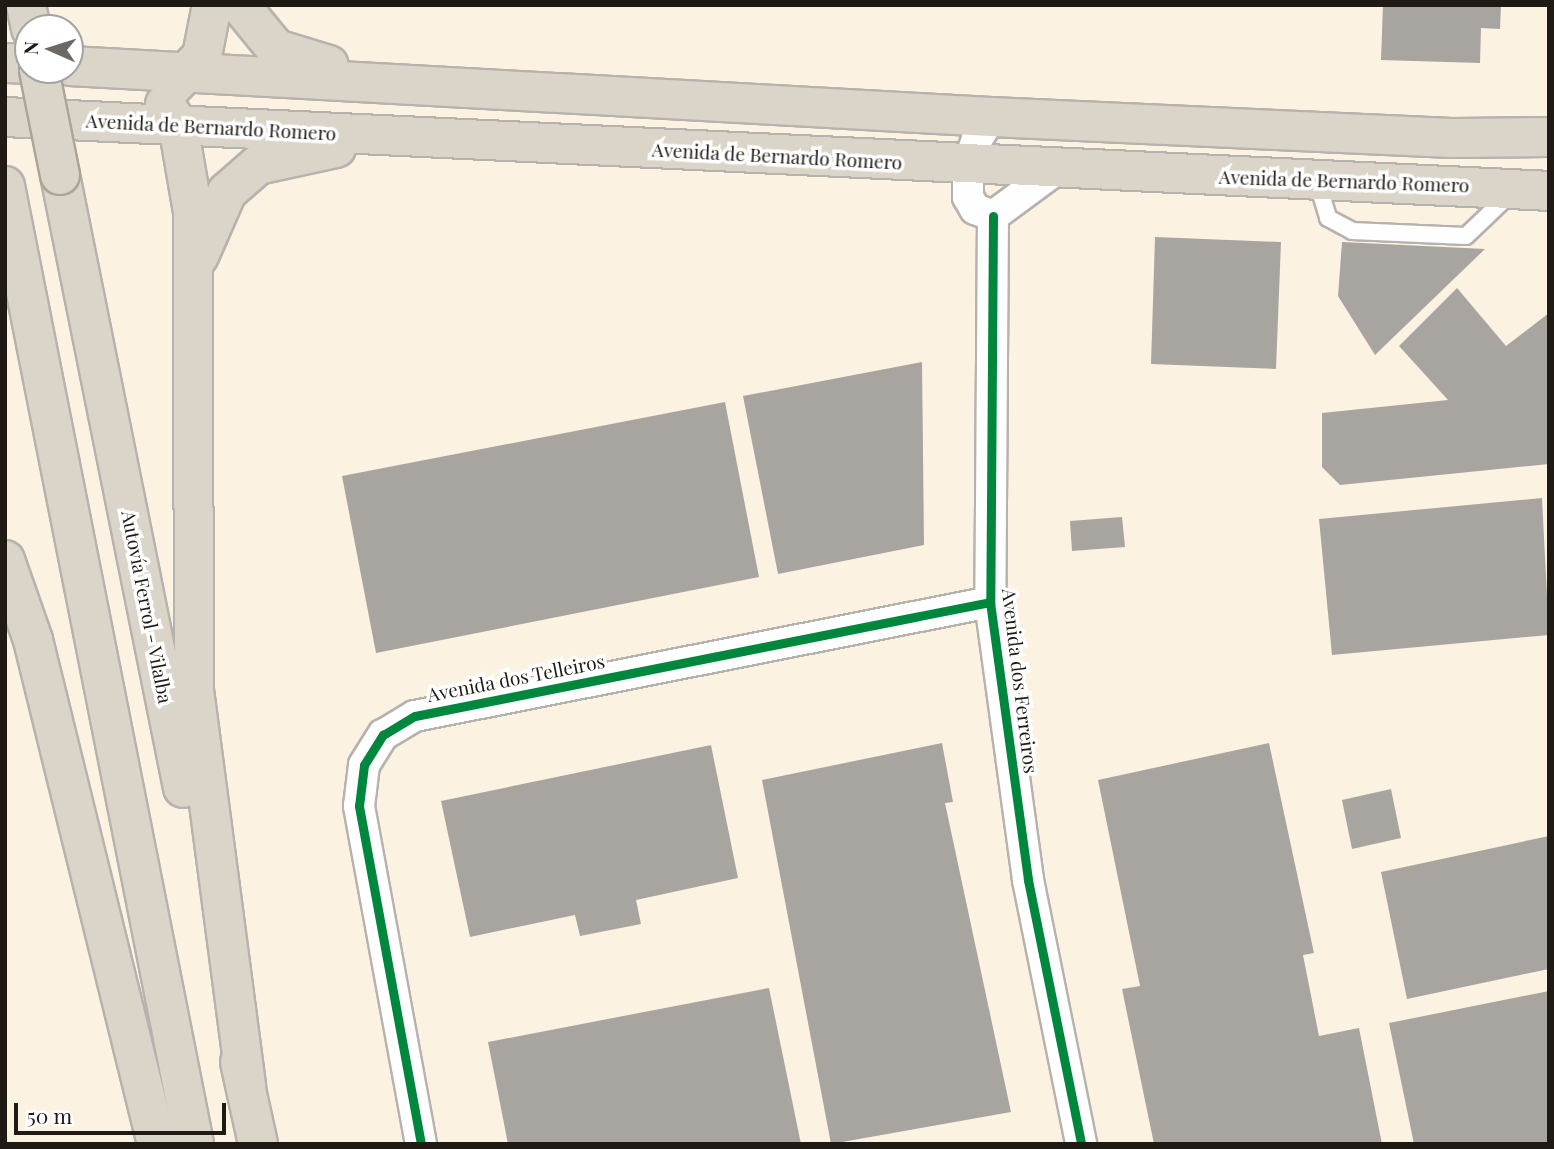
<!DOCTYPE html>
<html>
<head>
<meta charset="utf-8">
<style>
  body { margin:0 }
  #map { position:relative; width:1554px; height:1149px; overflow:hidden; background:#fcf9f5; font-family:"Playfair Display",serif }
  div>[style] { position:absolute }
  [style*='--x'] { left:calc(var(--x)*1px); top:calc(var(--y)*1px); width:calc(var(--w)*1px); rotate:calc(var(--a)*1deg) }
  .built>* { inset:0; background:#fcf2e2 }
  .building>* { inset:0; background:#a8a5a0 }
  .roads { filter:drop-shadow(2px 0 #b6b2ad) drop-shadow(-2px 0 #b6b2ad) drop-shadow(0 2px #b6b2ad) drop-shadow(0 -2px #b6b2ad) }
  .lane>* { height:16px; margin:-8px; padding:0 8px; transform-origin:8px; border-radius:8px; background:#fffefe }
  .street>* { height:30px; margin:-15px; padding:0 15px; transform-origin:15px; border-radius:15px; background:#fffefe }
  .highway>* { height:38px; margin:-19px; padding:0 19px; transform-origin:19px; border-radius:19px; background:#dbd4c9 }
  .bridges { filter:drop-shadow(2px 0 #aca496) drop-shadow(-2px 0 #aca496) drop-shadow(0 2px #aca496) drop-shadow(0 -2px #aca496) }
  .highway-bridge>* { height:38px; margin:-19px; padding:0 19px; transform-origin:19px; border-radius:19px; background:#dbd4c9 }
  .cycleway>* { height:9px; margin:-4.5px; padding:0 4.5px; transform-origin:4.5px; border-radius:4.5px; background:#00873e }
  span { translate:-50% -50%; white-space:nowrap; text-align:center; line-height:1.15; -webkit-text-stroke:7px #fff; paint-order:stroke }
  .street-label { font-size:19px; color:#1f1a14 }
  .frame { position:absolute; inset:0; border:7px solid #1f1a14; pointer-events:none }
  .north { position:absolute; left:14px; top:14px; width:70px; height:70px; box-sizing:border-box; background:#fff; border:2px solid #a5a3a1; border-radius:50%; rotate:273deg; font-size:19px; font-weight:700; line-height:28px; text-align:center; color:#1f1a14 }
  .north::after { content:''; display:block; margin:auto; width:24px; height:32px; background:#6c6863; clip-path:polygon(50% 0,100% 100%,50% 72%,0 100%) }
  .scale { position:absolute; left:14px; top:1103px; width:212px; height:32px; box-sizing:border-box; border:4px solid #1f1a14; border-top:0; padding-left:9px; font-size:21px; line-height:24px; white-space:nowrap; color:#1f1a14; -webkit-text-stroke:5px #fff; paint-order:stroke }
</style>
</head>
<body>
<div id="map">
  <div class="built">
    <div style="clip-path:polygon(evenodd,5px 5px,1549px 5px,1549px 1144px,5px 1144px,5px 5px,28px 28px,70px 28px,70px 70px,28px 70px,28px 28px)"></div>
  </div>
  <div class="building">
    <div style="clip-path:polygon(1383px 5px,1501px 5px,1500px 29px,1481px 28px,1480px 63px,1381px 60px)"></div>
    <div style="clip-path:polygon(1155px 237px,1281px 242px,1276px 369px,1151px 364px)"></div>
    <div style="clip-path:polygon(1342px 242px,1485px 249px,1375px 355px,1338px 296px)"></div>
    <div style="clip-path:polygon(1457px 288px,1506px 346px,1549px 313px,1549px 464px,1340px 485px,1322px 467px,1322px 413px,1448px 400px,1399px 346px)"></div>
    <div style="clip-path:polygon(922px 362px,924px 545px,778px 574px,743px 396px)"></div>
    <div style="clip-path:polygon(725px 402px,759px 577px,376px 653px,342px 476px)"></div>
    <div style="clip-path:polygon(1542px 498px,1549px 635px,1332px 655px,1319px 519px)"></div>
    <div style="clip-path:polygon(1122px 517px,1125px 547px,1072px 551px,1070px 521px)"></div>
    <div style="clip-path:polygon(942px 743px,953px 802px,945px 803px,1011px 1112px,831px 1144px,762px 780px)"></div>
    <div style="clip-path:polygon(1269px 743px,1314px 953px,1303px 955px,1319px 1036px,1359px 1028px,1382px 1144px,1154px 1144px,1122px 989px,1140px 986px,1098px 780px)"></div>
    <div style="clip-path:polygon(711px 745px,738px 878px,636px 900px,641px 924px,580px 936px,575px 915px,470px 937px,441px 801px)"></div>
    <div style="clip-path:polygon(1391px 789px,1401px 838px,1352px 849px,1342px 800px)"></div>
    <div style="clip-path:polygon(1549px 836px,1549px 969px,1407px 999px,1381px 872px)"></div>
    <div style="clip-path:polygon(769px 988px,801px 1144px,508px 1144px,488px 1042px)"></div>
    <div style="clip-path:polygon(1549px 991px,1549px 1144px,1414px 1144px,1389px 1023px)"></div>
  </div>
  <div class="roads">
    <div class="lane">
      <div style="--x:1317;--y:181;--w:39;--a:73"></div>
      <div style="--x:1328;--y:218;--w:27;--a:28"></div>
      <div style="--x:1352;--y:231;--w:114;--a:2.5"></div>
      <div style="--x:1466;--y:236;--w:62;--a:-43.7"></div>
    </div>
    <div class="street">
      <div style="--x:991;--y:117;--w:26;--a:122"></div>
      <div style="--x:977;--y:139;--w:28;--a:109"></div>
      <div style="--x:968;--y:165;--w:32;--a:90"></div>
      <div style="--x:968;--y:197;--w:14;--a:60"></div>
      <div style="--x:975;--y:209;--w:19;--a:21"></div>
      <div style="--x:993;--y:216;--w:81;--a:-36.4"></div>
      <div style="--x:993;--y:216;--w:386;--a:90.4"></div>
      <div style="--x:990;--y:602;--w:281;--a:82.2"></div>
      <div style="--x:1028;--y:880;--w:269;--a:78.6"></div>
      <div style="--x:421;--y:1144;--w:344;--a:-100.4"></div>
      <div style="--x:359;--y:806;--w:41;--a:-83"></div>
      <div style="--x:364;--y:765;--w:36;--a:-58"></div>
      <div style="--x:383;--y:735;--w:37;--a:-31"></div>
      <div style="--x:415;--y:716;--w:586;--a:-11.21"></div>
    </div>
    <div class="highway">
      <div style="--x:26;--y:5;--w:24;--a:78"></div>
      <div style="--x:240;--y:5;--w:57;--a:50.7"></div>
      <div style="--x:276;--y:49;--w:55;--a:16.8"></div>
      <div style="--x:5;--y:63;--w:23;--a:2"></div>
      <div style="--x:70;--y:66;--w:922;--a:3.17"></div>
      <div style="--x:991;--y:117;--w:461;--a:2.6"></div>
      <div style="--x:1452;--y:138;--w:97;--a:-0.6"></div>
      <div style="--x:173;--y:86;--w:42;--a:-46"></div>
      <div style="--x:202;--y:56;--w:52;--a:-78.9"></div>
      <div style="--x:165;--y:104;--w:25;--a:58"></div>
      <div style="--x:178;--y:125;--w:88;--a:80.2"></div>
      <div style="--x:193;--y:212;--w:478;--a:89.9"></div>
      <div style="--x:194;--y:690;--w:400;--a:82.5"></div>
      <div style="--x:5;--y:117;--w:1546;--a:2.74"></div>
      <div style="--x:60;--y:175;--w:625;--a:78.65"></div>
      <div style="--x:5;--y:186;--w:976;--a:78.84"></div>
      <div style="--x:199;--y:256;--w:70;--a:-66.4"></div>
      <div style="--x:227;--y:192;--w:41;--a:-41.1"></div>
      <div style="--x:258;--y:165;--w:80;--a:-12.3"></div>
      <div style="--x:5;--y:560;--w:85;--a:70.7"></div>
      <div style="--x:33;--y:640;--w:519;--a:76.18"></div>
      <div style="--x:240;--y:1062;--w:84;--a:77.6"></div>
    </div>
  </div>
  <div class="bridges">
    <div class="highway-bridge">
      <div style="--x:39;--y:70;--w:107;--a:78.7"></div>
    </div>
  </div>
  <div class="cycleway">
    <div style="--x:993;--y:216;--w:386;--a:90.4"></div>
    <div style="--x:990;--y:602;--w:281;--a:82.2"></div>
    <div style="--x:1028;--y:880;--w:269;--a:78.6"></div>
    <div style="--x:421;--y:1144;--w:344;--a:-100.4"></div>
    <div style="--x:359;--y:806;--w:41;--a:-83"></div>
    <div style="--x:364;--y:765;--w:36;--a:-58"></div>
    <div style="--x:383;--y:735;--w:37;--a:-31"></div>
    <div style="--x:415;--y:716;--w:586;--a:-11.21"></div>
  </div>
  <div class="street-label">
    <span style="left:211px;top:127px;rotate:3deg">Avenida de Bernardo Romero</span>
    <span style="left:777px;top:156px;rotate:3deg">Avenida de Bernardo Romero</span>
    <span style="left:1344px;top:181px;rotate:2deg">Avenida de Bernardo Romero</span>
    <span style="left:147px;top:607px;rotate:79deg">Autovía Ferrol - Vilalba</span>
    <span style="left:516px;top:678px;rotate:-11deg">Avenida dos Telleiros</span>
    <span style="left:1020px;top:681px;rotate:83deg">Avenida dos Ferreiros</span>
  </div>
  <div class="frame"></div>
  <div class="north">N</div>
  <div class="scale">50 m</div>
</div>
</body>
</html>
